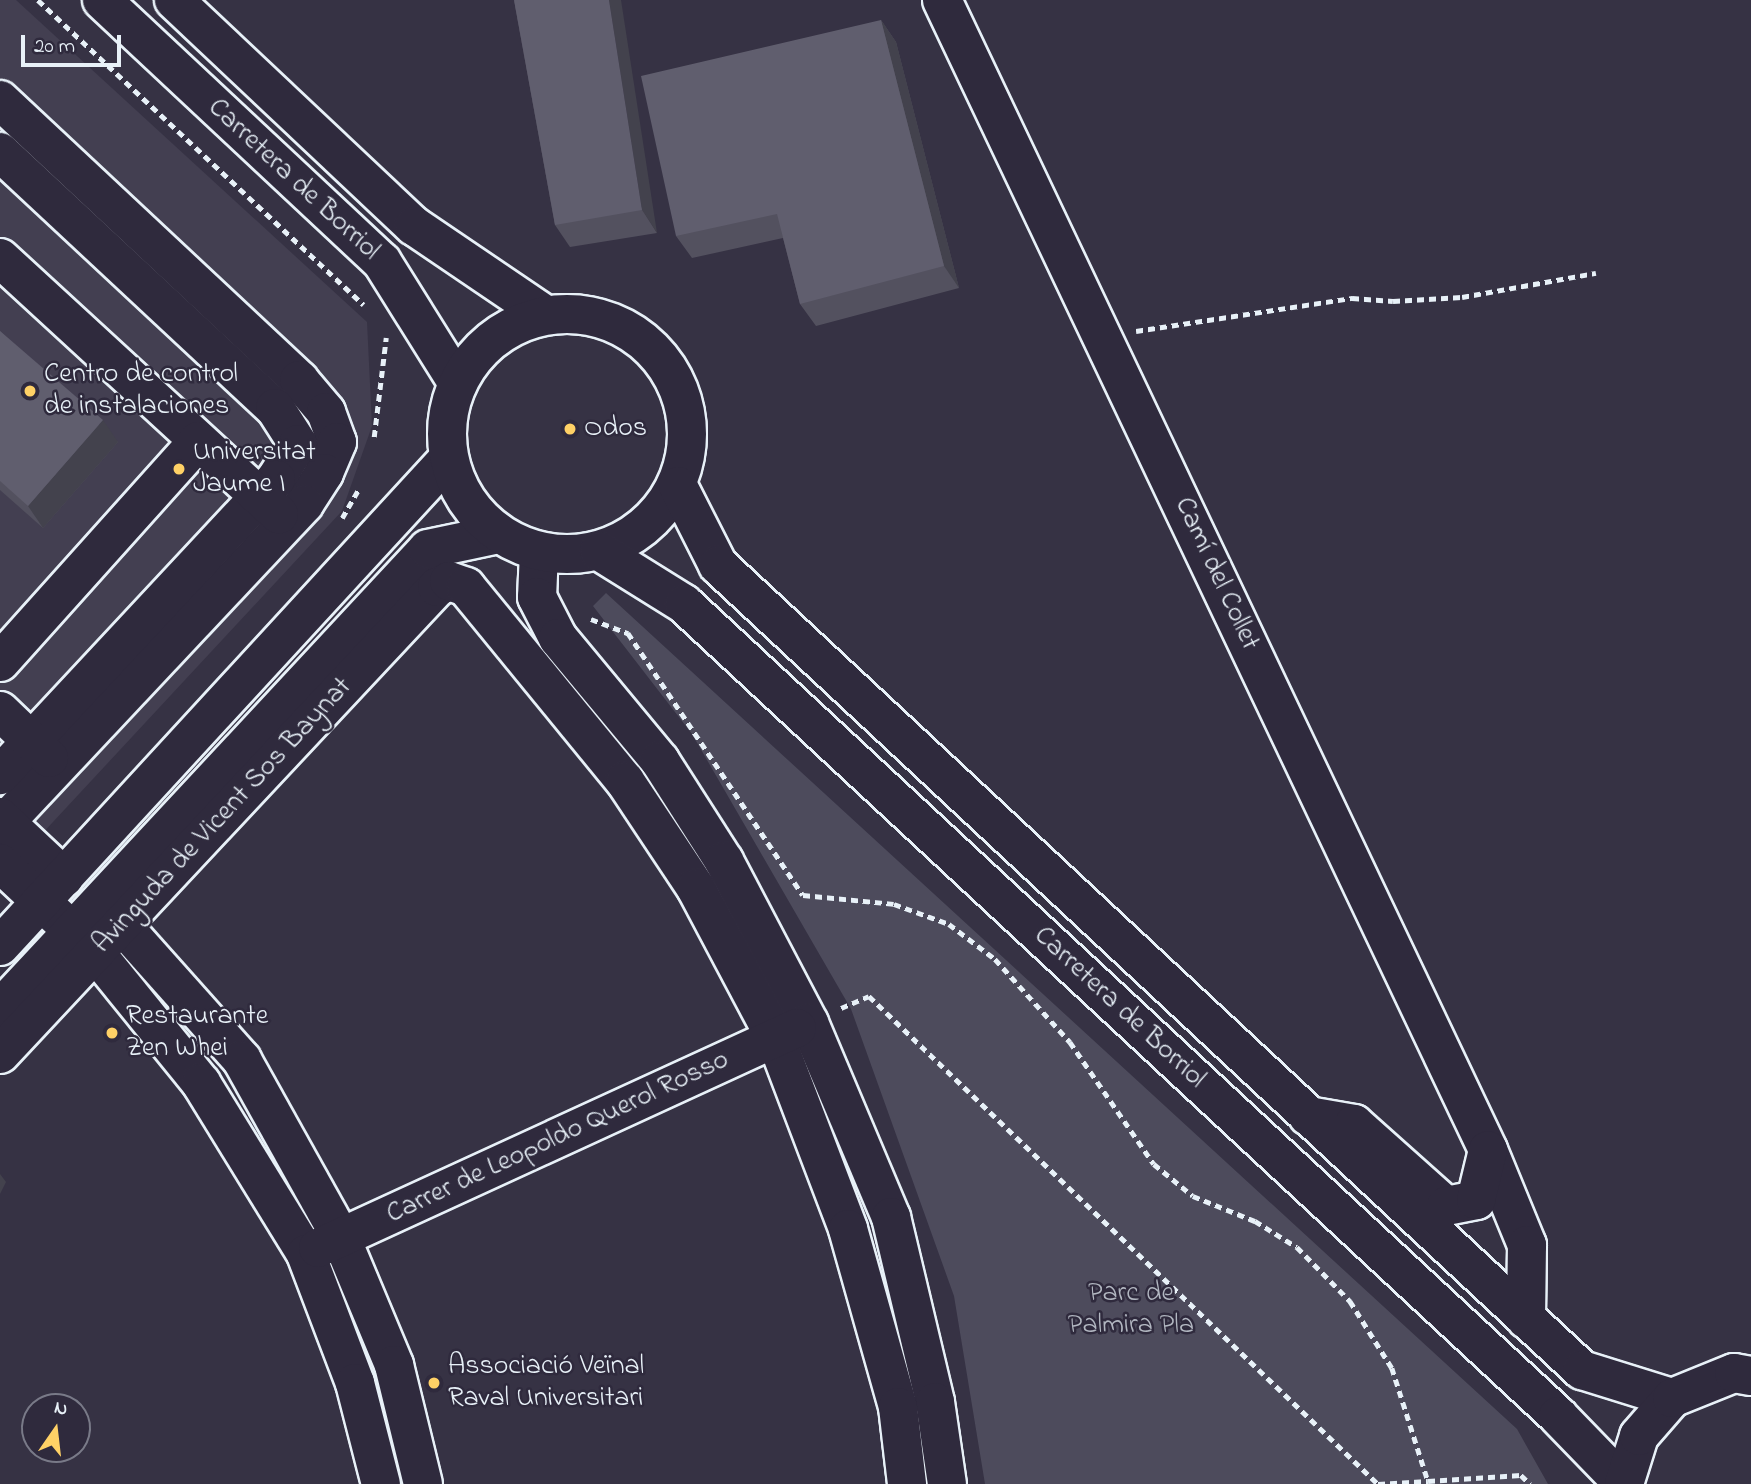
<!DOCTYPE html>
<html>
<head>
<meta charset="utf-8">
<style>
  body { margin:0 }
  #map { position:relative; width:1751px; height:1484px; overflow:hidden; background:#363244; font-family:"Indie Flower",sans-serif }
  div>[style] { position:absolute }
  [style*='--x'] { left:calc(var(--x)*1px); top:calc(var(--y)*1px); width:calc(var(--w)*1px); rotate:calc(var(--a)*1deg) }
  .built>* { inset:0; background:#433f51 }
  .green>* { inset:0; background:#4d4b5c }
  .path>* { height:4.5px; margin-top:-2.25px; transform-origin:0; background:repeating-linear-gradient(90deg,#e8f1f8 0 7px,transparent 0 12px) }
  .roads { filter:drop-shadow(2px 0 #e8f1f8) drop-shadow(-2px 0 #e8f1f8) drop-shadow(0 2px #e8f1f8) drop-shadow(0 -2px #e8f1f8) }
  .minor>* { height:38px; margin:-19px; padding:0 19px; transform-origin:19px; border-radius:19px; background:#2f2a3d }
  .major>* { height:38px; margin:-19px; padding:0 19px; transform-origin:19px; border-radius:19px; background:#2f2a3d }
  .major>.ring { margin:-19px; padding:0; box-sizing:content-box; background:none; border:38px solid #2f2a3d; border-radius:50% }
  .wall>* { inset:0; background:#53515f }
  .shaded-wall>* { inset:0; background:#43424d }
  .building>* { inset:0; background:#605e6e }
  .dots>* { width:19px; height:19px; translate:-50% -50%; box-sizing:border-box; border:4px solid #2f2a3d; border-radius:50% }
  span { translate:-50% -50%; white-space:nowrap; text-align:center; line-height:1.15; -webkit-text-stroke:5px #2f2a3d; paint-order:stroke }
  .street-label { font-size:28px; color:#e8f1f8 }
  .poi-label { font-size:28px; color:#e8f1f8 }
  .left { translate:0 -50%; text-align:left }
  .park-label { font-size:28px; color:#b2b7c1 }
  .north { position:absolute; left:21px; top:1393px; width:70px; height:70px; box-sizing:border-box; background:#2f2a3d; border:2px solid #797a88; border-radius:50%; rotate:14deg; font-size:19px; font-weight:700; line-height:28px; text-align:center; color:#e8f1f8 }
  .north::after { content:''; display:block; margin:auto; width:24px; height:32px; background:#ffd166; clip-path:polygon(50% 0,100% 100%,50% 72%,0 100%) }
  .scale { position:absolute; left:21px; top:35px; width:100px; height:32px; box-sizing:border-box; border:4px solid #e8f1f8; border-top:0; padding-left:9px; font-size:21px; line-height:24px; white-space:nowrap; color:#e8f1f8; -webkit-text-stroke:5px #2f2a3d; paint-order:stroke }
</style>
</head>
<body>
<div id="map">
  <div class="built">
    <div style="clip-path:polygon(0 0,16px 0,367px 322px,372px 426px,342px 511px,0 879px)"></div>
  </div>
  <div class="green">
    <div style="clip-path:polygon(606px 593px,1517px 1429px,1548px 1484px,985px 1484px,954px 1296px,851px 1009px,692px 734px,593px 606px)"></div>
  </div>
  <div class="path">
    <div style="--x:38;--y:0;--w:446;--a:43.1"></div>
    <div style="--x:1136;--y:331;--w:219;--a:-8.7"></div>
    <div style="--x:1352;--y:298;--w:41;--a:4.2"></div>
    <div style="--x:1393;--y:301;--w:69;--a:-3.3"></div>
    <div style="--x:1462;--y:297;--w:136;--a:-10.2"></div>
    <div style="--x:374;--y:437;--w:100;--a:-83.1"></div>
    <div style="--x:342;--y:518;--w:34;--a:-60"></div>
    <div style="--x:591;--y:619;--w:40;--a:21"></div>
    <div style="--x:628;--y:633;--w:315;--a:56.3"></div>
    <div style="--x:803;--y:895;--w:91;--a:5.6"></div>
    <div style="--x:894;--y:904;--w:59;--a:20"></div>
    <div style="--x:949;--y:924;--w:58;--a:37.3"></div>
    <div style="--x:995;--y:959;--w:112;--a:47.9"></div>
    <div style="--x:1070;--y:1042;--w:148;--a:55.5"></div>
    <div style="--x:1154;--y:1164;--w:50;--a:39.4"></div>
    <div style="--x:1193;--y:1196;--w:67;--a:22"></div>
    <div style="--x:1255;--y:1221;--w:49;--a:31.8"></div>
    <div style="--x:1297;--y:1247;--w:76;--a:45.5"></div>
    <div style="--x:1350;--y:1301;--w:79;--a:57.9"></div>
    <div style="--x:1392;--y:1368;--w:119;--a:72.3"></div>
    <div style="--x:1428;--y:1481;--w:93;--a:-3.7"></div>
    <div style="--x:1521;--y:1475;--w:13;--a:45"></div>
    <div style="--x:841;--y:1008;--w:30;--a:-23"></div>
    <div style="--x:869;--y:996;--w:705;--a:43.79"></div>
    <div style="--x:1378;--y:1484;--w:50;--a:-3.4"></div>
  </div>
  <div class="roads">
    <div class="minor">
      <div style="--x:942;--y:0;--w:1273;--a:64.6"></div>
      <div style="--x:1488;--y:1150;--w:103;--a:67.7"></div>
      <div style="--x:1527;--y:1245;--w:74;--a:90.8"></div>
      <div style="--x:0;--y:100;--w:410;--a:43.1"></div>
      <div style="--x:299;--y:380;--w:42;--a:49.8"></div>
      <div style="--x:326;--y:412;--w:32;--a:70"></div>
      <div style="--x:337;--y:442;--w:34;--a:113"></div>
      <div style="--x:324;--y:473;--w:37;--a:123"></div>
      <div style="--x:304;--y:504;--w:444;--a:133.2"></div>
      <div style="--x:0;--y:152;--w:376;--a:43"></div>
      <div style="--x:275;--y:408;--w:43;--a:57.4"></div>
      <div style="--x:298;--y:444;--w:41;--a:122.2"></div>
      <div style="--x:276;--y:479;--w:405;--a:133"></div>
      <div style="--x:0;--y:258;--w:379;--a:42.6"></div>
      <div style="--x:539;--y:552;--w:45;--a:92.5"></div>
      <div style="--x:537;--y:597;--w:46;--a:62.9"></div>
      <div style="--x:558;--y:638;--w:160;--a:50.3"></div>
      <div style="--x:660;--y:761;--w:119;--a:57.4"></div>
      <div style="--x:724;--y:861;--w:183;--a:62.3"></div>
      <div style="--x:809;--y:1023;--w:211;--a:67.1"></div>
      <div style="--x:891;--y:1217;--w:190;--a:76.6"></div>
      <div style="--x:935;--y:1402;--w:83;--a:81.7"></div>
      <div style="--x:0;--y:662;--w:297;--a:-48.1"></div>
      <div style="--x:0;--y:711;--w:68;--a:43.8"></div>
      <div style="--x:0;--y:817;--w:88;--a:43.2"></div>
      <div style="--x:0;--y:863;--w:130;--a:43.1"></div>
      <div style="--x:95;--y:952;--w:169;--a:51"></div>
      <div style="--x:201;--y:1083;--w:201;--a:58.4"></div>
      <div style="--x:306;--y:1254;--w:138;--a:69.2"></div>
      <div style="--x:355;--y:1383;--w:104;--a:75.6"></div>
      <div style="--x:105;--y:906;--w:206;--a:48.3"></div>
      <div style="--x:242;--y:1060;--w:204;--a:60.9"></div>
      <div style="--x:341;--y:1238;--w:138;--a:67.3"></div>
      <div style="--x:394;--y:1365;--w:122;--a:76.3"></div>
      <div style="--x:0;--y:946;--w:662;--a:-47.39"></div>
      <div style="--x:0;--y:1009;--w:628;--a:-47.06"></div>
      <div style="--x:428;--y:549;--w:73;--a:-11.9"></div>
      <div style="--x:0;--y:1054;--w:640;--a:-46.9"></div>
      <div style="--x:437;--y:587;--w:13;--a:-27"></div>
      <div style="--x:449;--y:581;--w:18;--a:19"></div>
      <div style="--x:466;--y:587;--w:251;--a:50.7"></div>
      <div style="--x:625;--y:781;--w:128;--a:56.4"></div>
      <div style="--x:696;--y:888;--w:171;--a:62.1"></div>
      <div style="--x:776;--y:1039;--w:203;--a:69.2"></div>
      <div style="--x:848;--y:1229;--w:185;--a:74.3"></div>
      <div style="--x:898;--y:1407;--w:78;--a:83.3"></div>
      <div style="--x:1308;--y:1116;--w:47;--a:9.9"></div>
      <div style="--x:1354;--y:1124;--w:123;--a:41.7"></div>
      <div style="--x:1446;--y:1206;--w:31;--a:-11"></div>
      <div style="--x:1476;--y:1200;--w:51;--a:-76.5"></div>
      <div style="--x:318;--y:1248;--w:527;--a:-24.67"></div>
    </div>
    <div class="major">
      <div style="--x:102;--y:0;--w:383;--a:43.1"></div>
      <div style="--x:382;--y:262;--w:142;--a:58"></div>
      <div style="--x:174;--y:0;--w:330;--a:43.3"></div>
      <div style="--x:414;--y:226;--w:157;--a:34.1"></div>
      <div class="ring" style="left:447px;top:314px;width:202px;height:202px"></div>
      <div style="--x:678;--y:486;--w:89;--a:63.1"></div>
      <div style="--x:718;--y:565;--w:1181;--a:42.98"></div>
      <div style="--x:1582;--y:1370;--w:94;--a:17.3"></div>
      <div style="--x:599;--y:551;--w:100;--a:31.9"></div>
      <div style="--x:684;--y:604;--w:1193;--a:42.89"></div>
      <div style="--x:1558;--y:1416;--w:95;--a:45.9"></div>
      <div style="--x:1624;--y:1484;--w:50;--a:-72.6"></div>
      <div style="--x:1639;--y:1436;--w:50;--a:-49"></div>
      <div style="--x:1672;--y:1398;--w:67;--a:-22"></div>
      <div style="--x:1734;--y:1373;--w:17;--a:10"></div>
    </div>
  </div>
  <div class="wall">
    <div style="clip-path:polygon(514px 0,657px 233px,570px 247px,555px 225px)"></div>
    <div style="clip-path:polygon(881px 20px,896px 42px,959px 288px,816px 326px,800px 304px,783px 238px,692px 258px,676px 236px)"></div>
    <div style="clip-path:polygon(0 331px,118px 442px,43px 528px,0 490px)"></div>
  </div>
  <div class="shaded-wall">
    <div style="clip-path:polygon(609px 0,621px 0,657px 233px,642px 210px)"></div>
    <div style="clip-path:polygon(881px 20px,896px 42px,959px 288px,944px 266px)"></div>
    <div style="clip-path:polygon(103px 420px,118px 442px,43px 528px,28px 506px)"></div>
    <div style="clip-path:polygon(0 1174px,6px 1182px,0 1194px)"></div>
  </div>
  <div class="building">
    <div style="clip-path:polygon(514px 0,609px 0,642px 210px,555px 225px)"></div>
    <div style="clip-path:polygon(881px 20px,944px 266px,800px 304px,777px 214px,676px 236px,641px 76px)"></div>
    <div style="clip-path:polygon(0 331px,103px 420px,28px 506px,0 481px)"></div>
  </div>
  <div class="dots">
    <div style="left:30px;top:391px;background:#ffd166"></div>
    <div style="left:570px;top:429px;background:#ffd166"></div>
    <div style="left:179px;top:469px;background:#ffd166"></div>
    <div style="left:112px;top:1033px;background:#ffd166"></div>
    <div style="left:434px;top:1383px;background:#ffd166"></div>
  </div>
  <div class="street-label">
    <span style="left:293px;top:180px;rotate:43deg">Carretera de Borriol</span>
    <span style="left:1216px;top:574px;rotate:65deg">Camí del Collet</span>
    <span style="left:223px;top:816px;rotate:-47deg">Avinguda de Vicent Sos Baynat</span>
    <span style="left:1119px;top:1008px;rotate:43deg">Carretera de Borriol</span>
    <span style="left:558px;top:1138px;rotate:-25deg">Carrer de Leopoldo Querol Rosso</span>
  </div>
  <div class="poi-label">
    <span class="left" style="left:44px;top:391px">Centro de control<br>de instalaciones</span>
    <span class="left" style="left:584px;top:429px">Odos</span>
    <span class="left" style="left:193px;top:469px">Universitat<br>Jaume I</span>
    <span class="left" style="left:126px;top:1033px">Restaurante<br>Zen Whei</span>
    <span class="left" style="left:448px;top:1383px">Associació Veïnal<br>Raval Universitari</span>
  </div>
  <div class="park-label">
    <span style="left:1131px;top:1310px">Parc de<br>Palmira Pla</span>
  </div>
  <div class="north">N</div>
  <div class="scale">20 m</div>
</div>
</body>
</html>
